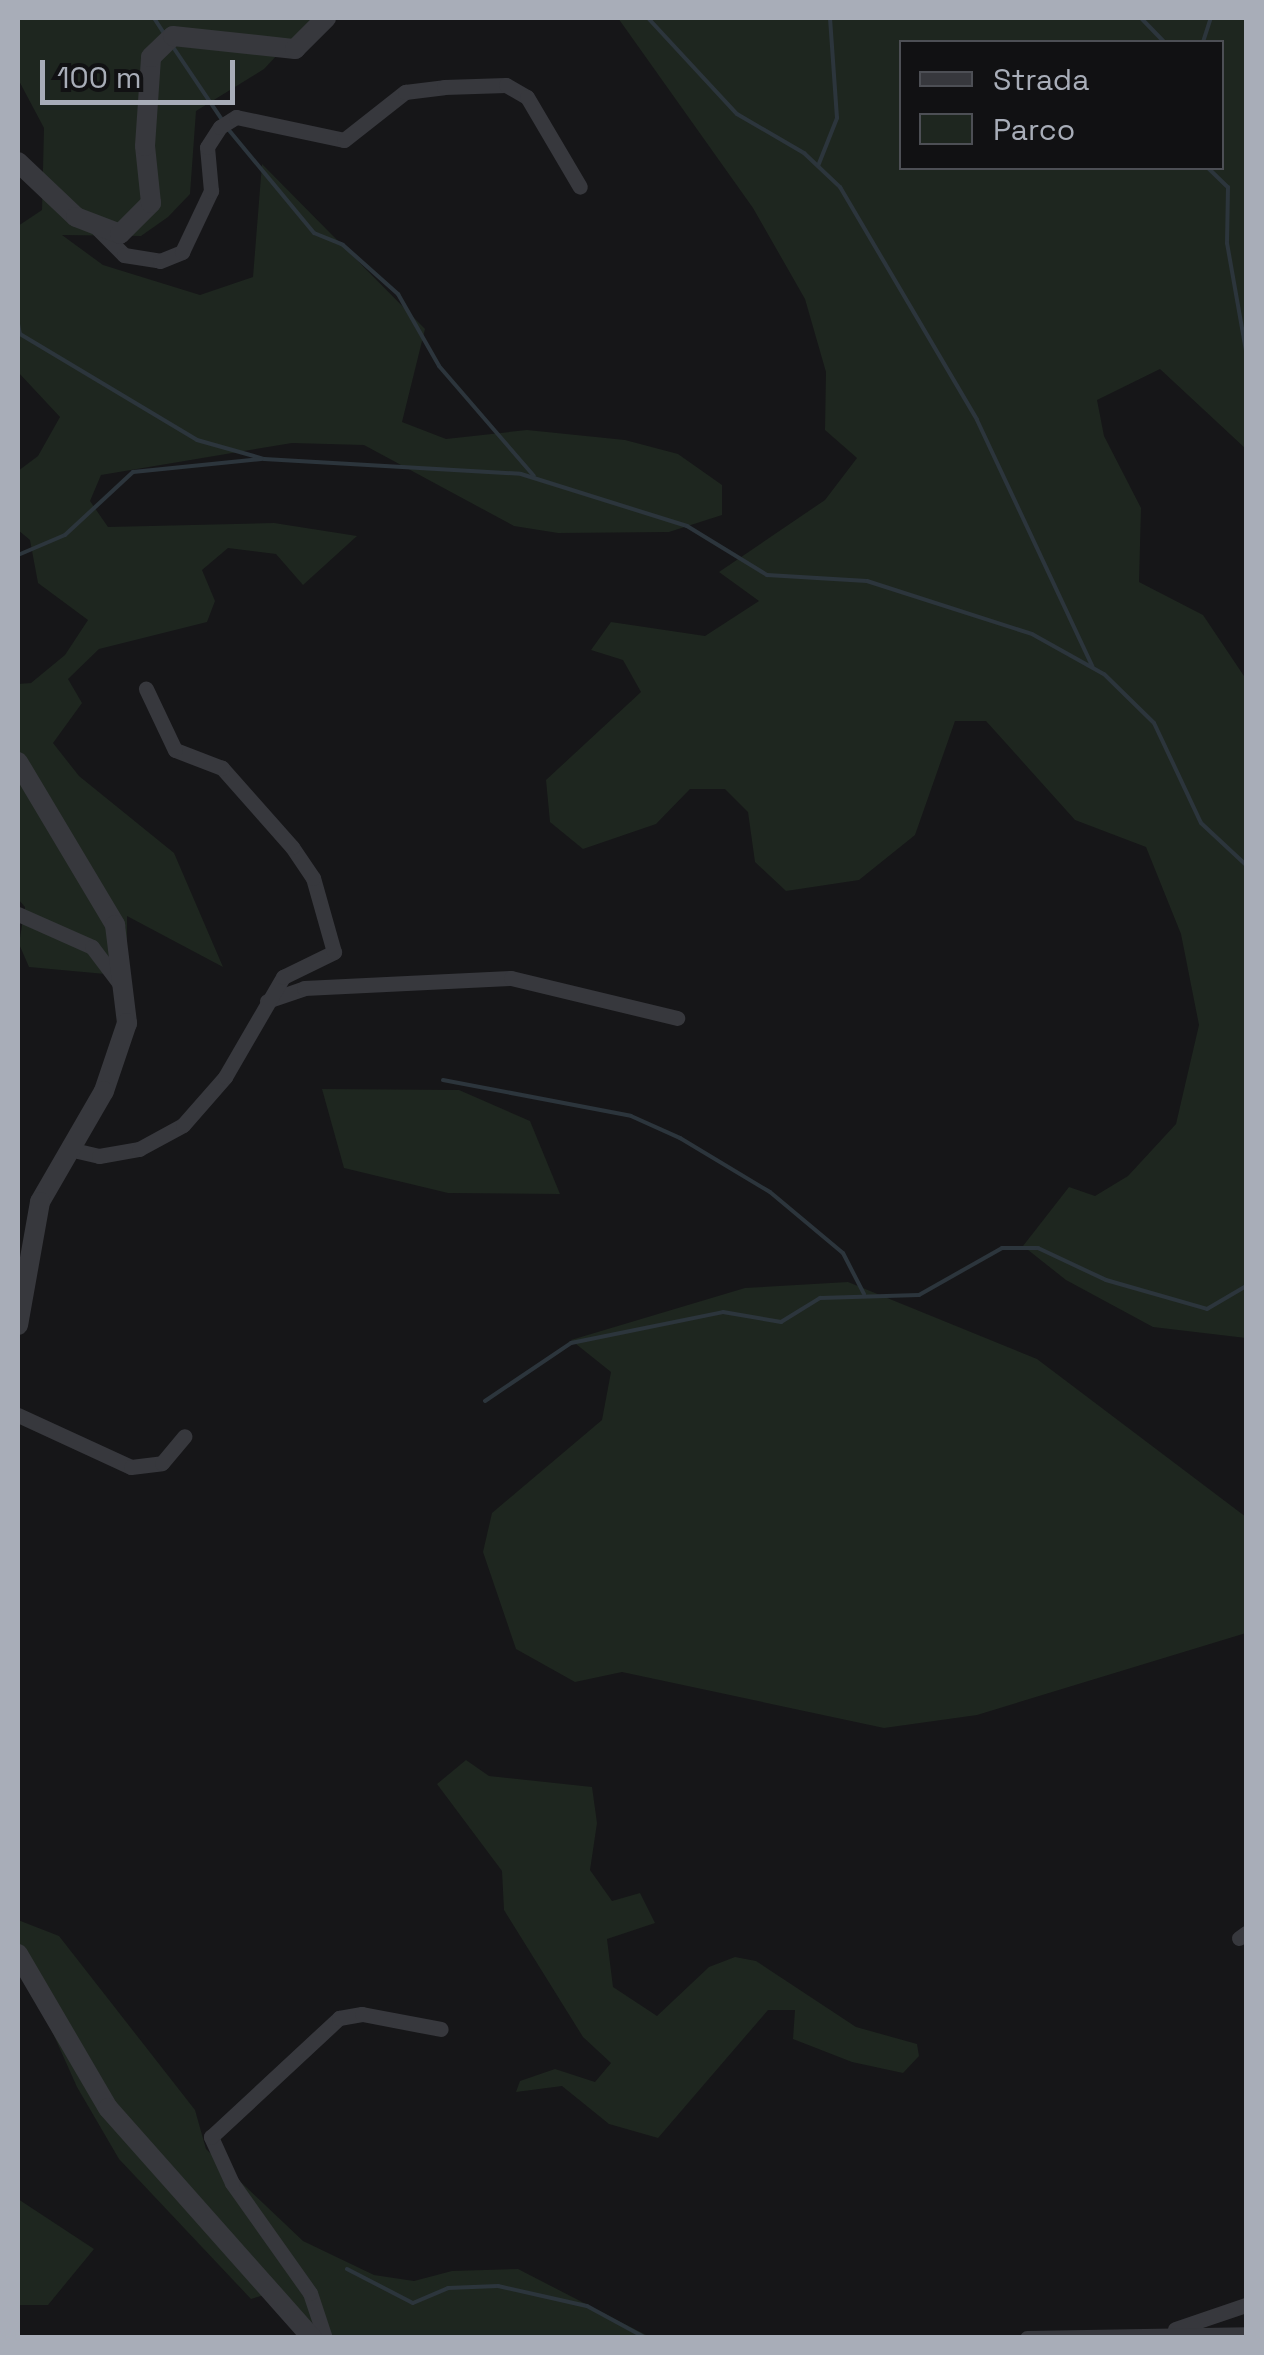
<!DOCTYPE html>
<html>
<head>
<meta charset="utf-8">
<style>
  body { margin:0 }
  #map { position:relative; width:1264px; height:2355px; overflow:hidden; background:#161618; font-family:"Space Grotesk",sans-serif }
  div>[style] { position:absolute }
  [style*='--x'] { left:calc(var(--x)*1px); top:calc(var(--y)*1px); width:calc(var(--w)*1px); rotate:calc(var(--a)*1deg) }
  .green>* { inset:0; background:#1e261f }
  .stream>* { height:4px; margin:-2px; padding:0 2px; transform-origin:2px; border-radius:2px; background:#2c353c }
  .minor>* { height:15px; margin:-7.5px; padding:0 7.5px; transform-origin:7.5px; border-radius:7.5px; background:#37383d }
  .tertiary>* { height:20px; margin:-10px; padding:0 10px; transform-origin:10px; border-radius:10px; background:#37383d }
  span { translate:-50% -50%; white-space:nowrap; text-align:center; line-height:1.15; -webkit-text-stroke:10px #111113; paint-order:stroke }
  .frame { position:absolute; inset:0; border:20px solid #a8adb8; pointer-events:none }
  .legend { position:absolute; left:899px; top:40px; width:325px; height:130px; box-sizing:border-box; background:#111113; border:2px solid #4d4f55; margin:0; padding:12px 18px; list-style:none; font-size:30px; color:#a8adb8 }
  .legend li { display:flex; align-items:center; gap:20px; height:50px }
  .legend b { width:50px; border:2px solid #4d4f55 }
  .scale { position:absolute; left:40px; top:60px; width:195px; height:45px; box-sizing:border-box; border:5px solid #a8adb8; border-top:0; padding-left:12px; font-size:30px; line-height:35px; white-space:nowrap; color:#a8adb8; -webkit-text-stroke:8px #111113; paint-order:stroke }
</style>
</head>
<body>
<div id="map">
  <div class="green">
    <div style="clip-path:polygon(18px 18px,312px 18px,264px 69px,196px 111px,190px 194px,168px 217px,141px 236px,62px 235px,103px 265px,200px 295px,253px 277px,262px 164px,425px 329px,402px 422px,446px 439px,527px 430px,625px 440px,678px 454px,722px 485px,722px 515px,669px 532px,558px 533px,514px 526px,364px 445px,292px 443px,101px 475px,90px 501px,108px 527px,274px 523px,357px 536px,303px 585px,276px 554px,228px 548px,202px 570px,215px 601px,207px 622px,99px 649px,68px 679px,82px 703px,53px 743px,79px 776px,174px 853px,223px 967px,127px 916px,127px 976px,29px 967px,19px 944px,25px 907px,18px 899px,18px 684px,31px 683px,65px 655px,88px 620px,38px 583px,30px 540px,18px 530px,18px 471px,38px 456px,60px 417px,18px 372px,18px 226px,42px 210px,44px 128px,18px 79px)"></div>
    <div style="clip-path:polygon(evenodd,618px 18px,1246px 18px,1246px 449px,1160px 369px,1097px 400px,1104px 436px,1141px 508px,1139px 582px,1203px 615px,1246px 679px,1246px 1338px,1153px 1327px,1066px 1280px,1023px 1246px,1069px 1187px,1095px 1196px,1128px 1176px,1176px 1124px,1199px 1025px,1181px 934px,1146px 847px,1075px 820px,986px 721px,955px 721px,915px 835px,859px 880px,786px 891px,755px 862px,748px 812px,725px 789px,690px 789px,656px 824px,583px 849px,550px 822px,546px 780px,641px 692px,623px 660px,591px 650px,611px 622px,705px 636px,759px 601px,719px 572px,825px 500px,857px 458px,825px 430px,826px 372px,805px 299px,753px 208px,618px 18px,1222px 42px,1222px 168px,902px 168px,902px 42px,1222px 42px)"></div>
    <div style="clip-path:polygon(322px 1089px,459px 1090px,530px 1121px,560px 1194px,448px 1193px,344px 1168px)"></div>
    <div style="clip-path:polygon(848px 1282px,1037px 1359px,1246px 1517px,1246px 1633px,977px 1715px,884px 1728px,622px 1672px,575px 1682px,516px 1649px,483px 1552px,492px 1513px,602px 1420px,611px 1372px,571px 1340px,745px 1288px)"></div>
    <div style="clip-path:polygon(466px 1760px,489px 1776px,592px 1787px,597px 1823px,590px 1870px,612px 1901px,640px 1893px,655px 1923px,607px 1939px,613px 1987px,657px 2016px,709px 1967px,735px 1957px,756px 1961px,856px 2027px,917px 2044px,919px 2056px,903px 2073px,852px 2062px,793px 2039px,795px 2010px,768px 2010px,658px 2138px,609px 2124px,562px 2086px,516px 2092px,520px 2081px,555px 2069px,595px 2082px,611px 2063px,583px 2037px,504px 1910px,502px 1871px,437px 1784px)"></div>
    <div style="clip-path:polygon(18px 1920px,59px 1936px,195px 2110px,206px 2149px,303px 2241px,374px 2275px,414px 2281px,452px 2271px,518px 2269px,650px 2337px,336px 2337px,319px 2336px,281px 2290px,251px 2299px,119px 2159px,77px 2087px,18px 1955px)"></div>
    <div style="clip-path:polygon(18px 2199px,94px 2249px,48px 2305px,18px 2305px)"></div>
  </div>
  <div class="stream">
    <div style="--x:154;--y:18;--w:20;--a:57"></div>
    <div style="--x:648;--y:18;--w:131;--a:47.2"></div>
    <div style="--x:737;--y:114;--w:78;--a:30.2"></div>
    <div style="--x:804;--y:153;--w:50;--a:43.4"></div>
    <div style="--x:840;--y:187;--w:270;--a:59.5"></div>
    <div style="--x:977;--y:420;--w:272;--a:64.9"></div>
    <div style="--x:1141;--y:18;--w:33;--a:46"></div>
    <div style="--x:1203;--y:42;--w:25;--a:-72"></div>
    <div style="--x:173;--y:47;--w:89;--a:56"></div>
    <div style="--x:228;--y:129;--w:135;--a:50.4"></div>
    <div style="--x:314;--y:233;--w:31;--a:22"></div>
    <div style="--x:343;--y:245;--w:74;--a:41.7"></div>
    <div style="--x:398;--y:294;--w:83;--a:60.3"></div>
    <div style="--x:439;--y:366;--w:145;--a:49.2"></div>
    <div style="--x:818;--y:166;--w:52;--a:-68.4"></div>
    <div style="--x:837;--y:118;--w:100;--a:-94"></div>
    <div style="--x:1208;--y:168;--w:28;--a:44"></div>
    <div style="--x:1228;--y:187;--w:56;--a:91"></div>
    <div style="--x:1227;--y:243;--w:110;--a:80"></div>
    <div style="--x:18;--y:324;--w:10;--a:79"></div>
    <div style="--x:20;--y:334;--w:206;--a:30.9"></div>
    <div style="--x:197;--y:440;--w:70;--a:15.8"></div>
    <div style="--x:264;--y:459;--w:257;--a:3.3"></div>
    <div style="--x:521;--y:474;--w:174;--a:17.4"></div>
    <div style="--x:687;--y:526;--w:94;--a:31.5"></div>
    <div style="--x:767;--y:575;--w:100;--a:3.4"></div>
    <div style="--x:867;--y:581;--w:173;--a:17.8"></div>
    <div style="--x:1032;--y:634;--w:82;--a:29.1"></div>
    <div style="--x:1104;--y:674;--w:70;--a:44.4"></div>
    <div style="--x:1154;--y:723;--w:110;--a:64.8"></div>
    <div style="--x:1201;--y:823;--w:62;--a:43"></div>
    <div style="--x:18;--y:555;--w:51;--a:-23.1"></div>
    <div style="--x:65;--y:535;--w:93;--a:-42.8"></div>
    <div style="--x:133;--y:472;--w:129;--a:-5.8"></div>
    <div style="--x:443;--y:1080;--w:191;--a:10.8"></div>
    <div style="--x:631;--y:1116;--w:54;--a:24.2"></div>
    <div style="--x:680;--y:1138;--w:105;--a:31"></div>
    <div style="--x:770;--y:1192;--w:95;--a:39.9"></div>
    <div style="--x:843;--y:1253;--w:46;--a:62.9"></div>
    <div style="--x:485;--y:1401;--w:104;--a:-34"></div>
    <div style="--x:571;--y:1343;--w:155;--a:-11.5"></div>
    <div style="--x:723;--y:1312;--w:59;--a:9.8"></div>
    <div style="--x:781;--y:1322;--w:46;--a:-31.6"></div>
    <div style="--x:820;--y:1298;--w:99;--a:-1.7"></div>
    <div style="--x:919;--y:1295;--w:95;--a:-29.5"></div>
    <div style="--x:1002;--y:1248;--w:36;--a:0"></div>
    <div style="--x:1038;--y:1248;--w:75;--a:25.2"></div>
    <div style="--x:1106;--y:1280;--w:105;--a:16"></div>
    <div style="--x:1207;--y:1309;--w:45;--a:-30.5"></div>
    <div style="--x:347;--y:2269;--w:74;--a:27.3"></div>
    <div style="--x:413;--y:2303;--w:38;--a:-23"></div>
    <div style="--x:448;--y:2288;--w:50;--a:-2.3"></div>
    <div style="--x:498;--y:2286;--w:91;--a:12.7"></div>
    <div style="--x:587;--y:2306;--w:67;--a:28.5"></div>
  </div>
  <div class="minor">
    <div style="--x:97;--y:228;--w:38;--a:45"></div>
    <div style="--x:124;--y:255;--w:36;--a:9"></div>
    <div style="--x:160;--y:261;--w:24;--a:-22"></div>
    <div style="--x:182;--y:252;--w:68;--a:-64.6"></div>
    <div style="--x:211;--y:191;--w:44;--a:-95.2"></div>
    <div style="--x:207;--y:147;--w:24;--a:-57"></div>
    <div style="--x:220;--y:127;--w:19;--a:-32"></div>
    <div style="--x:236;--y:117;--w:110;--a:12"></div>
    <div style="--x:344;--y:140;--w:78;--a:-38.2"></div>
    <div style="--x:405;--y:92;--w:39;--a:-7"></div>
    <div style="--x:444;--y:87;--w:62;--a:-1.8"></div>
    <div style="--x:506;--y:85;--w:24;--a:30"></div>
    <div style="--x:527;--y:97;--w:104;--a:59.5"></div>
    <div style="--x:18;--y:914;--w:81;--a:24"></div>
    <div style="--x:92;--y:947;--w:46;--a:52.9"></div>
    <div style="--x:267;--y:1001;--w:39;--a:-19"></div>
    <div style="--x:304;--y:988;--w:207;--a:-2.8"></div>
    <div style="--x:511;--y:978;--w:171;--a:13.5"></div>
    <div style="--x:69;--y:1149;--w:31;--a:13"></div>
    <div style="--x:99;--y:1156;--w:41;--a:-9.9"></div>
    <div style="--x:139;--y:1149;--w:50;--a:-28.6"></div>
    <div style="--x:183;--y:1125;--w:64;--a:-48.8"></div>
    <div style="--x:225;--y:1077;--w:116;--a:-59.9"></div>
    <div style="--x:283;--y:977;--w:57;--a:-26.1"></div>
    <div style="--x:334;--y:952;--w:77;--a:-105.8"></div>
    <div style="--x:313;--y:878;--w:37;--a:-124"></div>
    <div style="--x:292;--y:847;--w:106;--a:-131.5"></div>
    <div style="--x:222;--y:768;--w:50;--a:-159"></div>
    <div style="--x:175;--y:750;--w:68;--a:-115.4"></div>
    <div style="--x:18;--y:1415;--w:124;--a:24.7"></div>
    <div style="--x:131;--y:1467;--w:31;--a:-7"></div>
    <div style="--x:162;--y:1463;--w:35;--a:-50"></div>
    <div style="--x:1239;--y:1938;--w:9;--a:-36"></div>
    <div style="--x:1175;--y:2329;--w:75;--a:-18.7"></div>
    <div style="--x:325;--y:2338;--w:47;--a:-108.4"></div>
    <div style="--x:310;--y:2293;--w:135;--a:-125.3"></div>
    <div style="--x:232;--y:2183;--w:51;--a:-114.5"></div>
    <div style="--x:211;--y:2137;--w:175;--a:-42.9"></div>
    <div style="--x:339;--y:2018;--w:23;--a:-10"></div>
    <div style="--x:362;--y:2014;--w:80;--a:10.8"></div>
    <div style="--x:1027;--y:2338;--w:219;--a:-1"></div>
  </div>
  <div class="tertiary">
    <div style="--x:18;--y:162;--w:80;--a:43.5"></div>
    <div style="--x:76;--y:217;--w:47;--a:21.1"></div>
    <div style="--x:120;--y:234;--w:44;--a:-45"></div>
    <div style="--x:151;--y:203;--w:57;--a:-96"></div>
    <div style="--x:145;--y:146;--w:89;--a:-86.1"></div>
    <div style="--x:151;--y:57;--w:30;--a:-44"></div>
    <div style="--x:173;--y:36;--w:123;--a:6.1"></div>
    <div style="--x:295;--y:49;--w:44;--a:-45"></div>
    <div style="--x:18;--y:762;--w:190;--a:59.2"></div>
    <div style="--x:115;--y:925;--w:99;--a:83"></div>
    <div style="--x:127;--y:1023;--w:72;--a:108.7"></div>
    <div style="--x:104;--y:1091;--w:128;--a:120"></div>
    <div style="--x:40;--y:1202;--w:125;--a:100.1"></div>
    <div style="--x:18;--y:1954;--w:178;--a:59.7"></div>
    <div style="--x:108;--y:2108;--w:307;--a:48.4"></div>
  </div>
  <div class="frame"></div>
  <ul class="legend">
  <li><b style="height:12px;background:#37383d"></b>Strada</li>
  <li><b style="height:28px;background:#1e261f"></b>Parco</li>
  </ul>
  <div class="scale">100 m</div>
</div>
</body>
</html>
